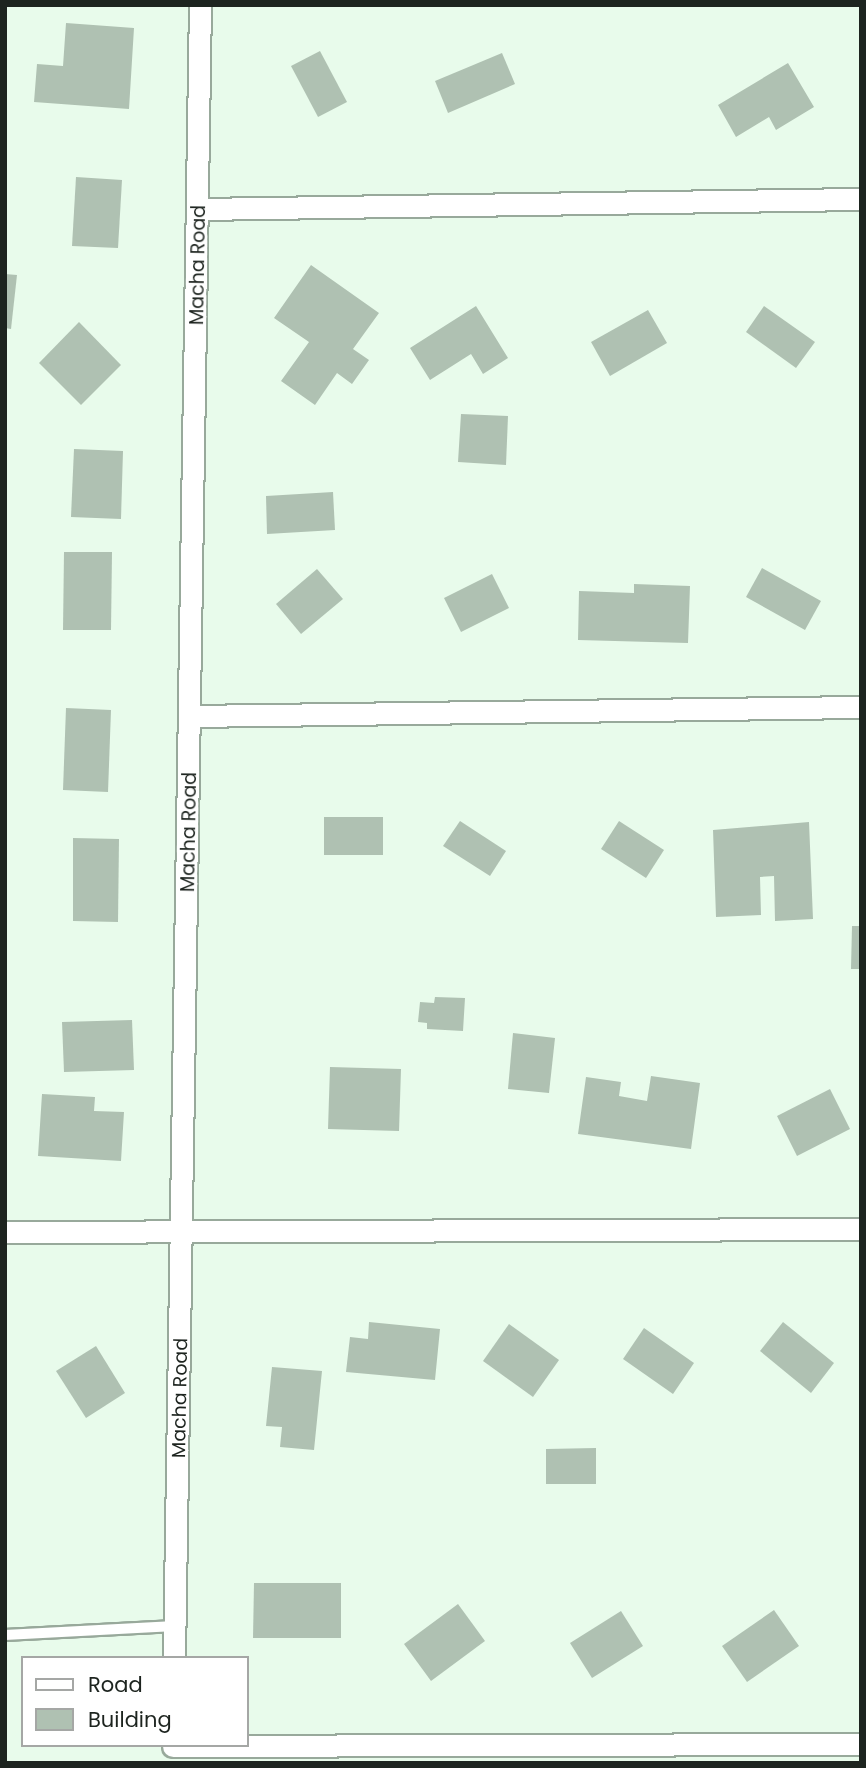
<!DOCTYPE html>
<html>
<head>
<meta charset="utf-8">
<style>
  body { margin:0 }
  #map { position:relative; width:866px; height:1768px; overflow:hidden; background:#e8fbeb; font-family:Poppins,sans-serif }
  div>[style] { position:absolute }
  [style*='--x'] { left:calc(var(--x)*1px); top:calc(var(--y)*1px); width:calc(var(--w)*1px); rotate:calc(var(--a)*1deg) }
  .building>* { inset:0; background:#afc1b2 }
  .roads { filter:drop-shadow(2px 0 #98a99b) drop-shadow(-2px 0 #98a99b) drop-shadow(0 2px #98a99b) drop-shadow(0 -2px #98a99b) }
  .lane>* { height:10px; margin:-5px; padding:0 5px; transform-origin:5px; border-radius:5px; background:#fff }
  .street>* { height:21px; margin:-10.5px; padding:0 10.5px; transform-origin:10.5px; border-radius:10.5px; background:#fff }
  span { translate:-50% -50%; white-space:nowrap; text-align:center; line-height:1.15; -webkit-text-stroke:5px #fff; paint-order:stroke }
  .street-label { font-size:19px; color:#1d241f }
  .frame { position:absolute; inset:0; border:7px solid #1d241f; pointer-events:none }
  .legend { position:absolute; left:21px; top:1656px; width:228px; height:91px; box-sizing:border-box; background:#fff; border:2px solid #a5a7a5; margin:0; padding:9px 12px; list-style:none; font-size:21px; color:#1d241f }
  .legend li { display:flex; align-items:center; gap:14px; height:35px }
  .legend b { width:35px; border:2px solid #a5a7a5 }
</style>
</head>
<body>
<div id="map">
  <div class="building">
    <div style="clip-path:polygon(66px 23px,134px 28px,129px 109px,34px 102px,37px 64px,63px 66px)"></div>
    <div style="clip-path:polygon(320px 51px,347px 102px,318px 117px,291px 66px)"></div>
    <div style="clip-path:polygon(502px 53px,515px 84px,448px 113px,435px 81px)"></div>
    <div style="clip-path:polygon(788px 63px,814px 107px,776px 130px,769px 117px,736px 137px,718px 105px)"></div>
    <div style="clip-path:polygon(76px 177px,122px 180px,118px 248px,72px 246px)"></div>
    <div style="clip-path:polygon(311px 265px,379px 313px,353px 349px,369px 360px,352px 384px,337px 373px,315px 405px,281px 381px,309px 342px,274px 318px)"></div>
    <div style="clip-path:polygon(5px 274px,17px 275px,11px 329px,5px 328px)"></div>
    <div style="clip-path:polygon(476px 306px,508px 358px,483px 374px,471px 354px,430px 380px,410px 348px)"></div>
    <div style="clip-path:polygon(764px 306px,815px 342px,796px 368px,746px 332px)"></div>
    <div style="clip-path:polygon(648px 310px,667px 343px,610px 376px,591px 342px)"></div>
    <div style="clip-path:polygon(79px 322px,121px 365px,81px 405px,39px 363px)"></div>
    <div style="clip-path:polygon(461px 414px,508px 416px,506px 465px,458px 462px)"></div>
    <div style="clip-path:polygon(74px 449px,123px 451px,121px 519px,71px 517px)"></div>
    <div style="clip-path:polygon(333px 492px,335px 530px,267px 534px,266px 496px)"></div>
    <div style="clip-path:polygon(64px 552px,112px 552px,111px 630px,63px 630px)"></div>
    <div style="clip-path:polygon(762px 568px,821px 601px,805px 630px,746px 597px)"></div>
    <div style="clip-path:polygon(317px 569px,343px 599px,301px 634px,276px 604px)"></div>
    <div style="clip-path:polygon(492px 574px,509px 608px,461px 632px,444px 598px)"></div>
    <div style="clip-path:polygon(634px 584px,690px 586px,688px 643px,578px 640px,579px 591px,634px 593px)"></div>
    <div style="clip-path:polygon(66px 708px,111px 710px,108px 792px,63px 790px)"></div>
    <div style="clip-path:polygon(324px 817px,383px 817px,383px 855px,324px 855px)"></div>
    <div style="clip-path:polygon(460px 821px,506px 851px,490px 876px,443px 846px)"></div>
    <div style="clip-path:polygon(619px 821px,664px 850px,646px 878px,601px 849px)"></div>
    <div style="clip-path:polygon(809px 822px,813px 919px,775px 921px,774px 876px,760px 877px,761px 915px,716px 917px,713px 830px)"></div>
    <div style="clip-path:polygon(73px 838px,119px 839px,118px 922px,73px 921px)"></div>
    <div style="clip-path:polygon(852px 926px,861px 926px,861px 969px,851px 969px)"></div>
    <div style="clip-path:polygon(435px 997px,465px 998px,463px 1031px,427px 1029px,427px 1023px,418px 1022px,420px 1002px,434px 1003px)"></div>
    <div style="clip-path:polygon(132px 1020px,134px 1070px,64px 1072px,62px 1022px)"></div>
    <div style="clip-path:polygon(513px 1033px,555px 1038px,549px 1093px,508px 1089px)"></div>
    <div style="clip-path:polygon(330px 1067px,401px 1069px,399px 1131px,328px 1129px)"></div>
    <div style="clip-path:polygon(651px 1076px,700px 1083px,691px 1149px,578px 1134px,586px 1077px,621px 1082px,619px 1096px,647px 1101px)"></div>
    <div style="clip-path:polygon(830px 1089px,850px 1129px,797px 1156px,777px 1116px)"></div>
    <div style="clip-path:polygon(42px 1094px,95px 1097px,94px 1111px,124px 1112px,121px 1161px,38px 1156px)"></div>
    <div style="clip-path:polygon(369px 1322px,440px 1329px,435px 1380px,346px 1372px,350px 1337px,368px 1339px)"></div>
    <div style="clip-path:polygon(783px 1322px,834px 1363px,811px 1393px,760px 1351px)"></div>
    <div style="clip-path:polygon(509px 1324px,559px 1360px,533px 1397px,483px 1361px)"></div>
    <div style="clip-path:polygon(644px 1328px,694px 1363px,673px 1394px,623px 1359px)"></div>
    <div style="clip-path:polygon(96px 1346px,125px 1393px,86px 1418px,56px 1371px)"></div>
    <div style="clip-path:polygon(272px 1367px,322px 1371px,314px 1450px,280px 1447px,282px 1427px,266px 1426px)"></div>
    <div style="clip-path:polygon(596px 1448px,596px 1484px,546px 1484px,546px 1449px)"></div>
    <div style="clip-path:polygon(254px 1583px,341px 1583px,341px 1638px,253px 1638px)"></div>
    <div style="clip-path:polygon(458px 1604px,485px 1641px,431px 1681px,404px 1644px)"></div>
    <div style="clip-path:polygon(774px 1610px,799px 1646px,747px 1682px,722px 1646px)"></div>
    <div style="clip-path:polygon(621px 1611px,643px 1646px,592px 1678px,570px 1643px)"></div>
  </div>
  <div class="roads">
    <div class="lane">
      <div style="--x:5;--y:1635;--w:170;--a:-3"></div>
    </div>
    <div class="street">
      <div style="--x:199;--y:209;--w:662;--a:-0.87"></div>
      <div style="--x:190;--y:716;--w:671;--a:-0.77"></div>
      <div style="--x:5;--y:1232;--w:856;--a:-0.2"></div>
      <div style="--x:174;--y:1658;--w:1653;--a:-89.1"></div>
      <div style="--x:173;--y:1746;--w:688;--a:-0.17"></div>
    </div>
  </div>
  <div class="street-label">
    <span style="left:198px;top:265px;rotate:-89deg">Macha Road</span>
    <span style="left:189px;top:832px;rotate:-89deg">Macha Road</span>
    <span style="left:180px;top:1398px;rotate:-89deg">Macha Road</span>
  </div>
  <div class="frame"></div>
  <ul class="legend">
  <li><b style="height:9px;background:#fff"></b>Road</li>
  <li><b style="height:19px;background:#afc1b2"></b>Building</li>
  </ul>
</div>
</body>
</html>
